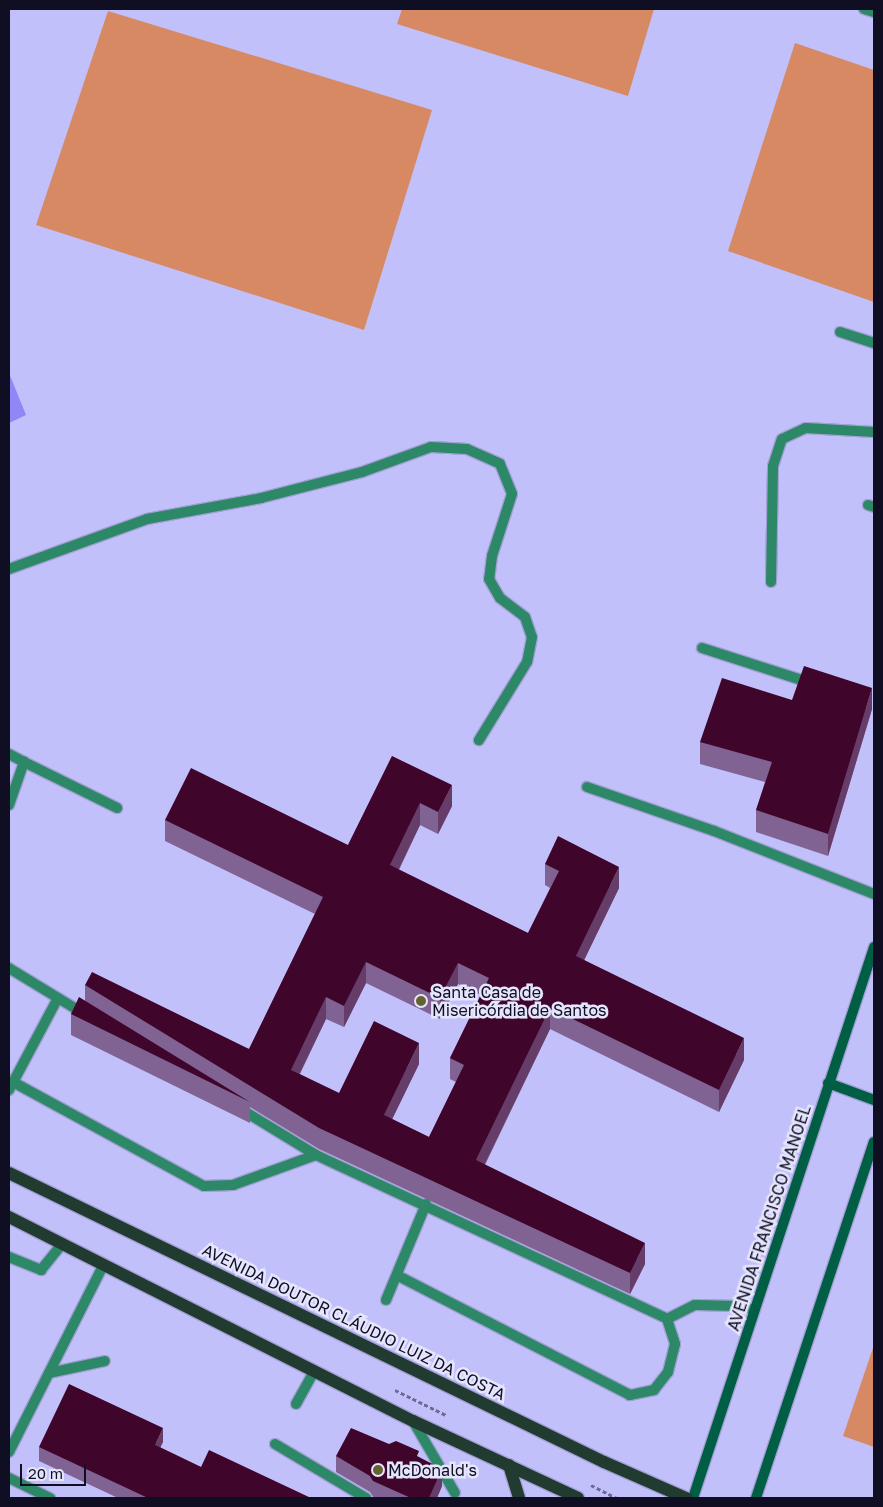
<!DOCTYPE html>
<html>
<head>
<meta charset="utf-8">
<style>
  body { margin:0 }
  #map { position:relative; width:883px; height:1507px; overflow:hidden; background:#c2c0fb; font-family:"Golos Text",sans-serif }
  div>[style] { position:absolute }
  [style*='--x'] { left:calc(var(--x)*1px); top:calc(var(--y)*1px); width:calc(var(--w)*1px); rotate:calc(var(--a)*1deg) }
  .green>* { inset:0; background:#d68963 }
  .water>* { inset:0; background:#9186f5 }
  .path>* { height:3px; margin-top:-1.5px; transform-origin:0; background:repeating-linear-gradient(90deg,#6c6a92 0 4px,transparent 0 6.5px) }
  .roads { filter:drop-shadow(1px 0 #a2a0d4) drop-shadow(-1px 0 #a2a0d4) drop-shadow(0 1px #a2a0d4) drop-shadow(0 -1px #a2a0d4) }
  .lane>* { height:10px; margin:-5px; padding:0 5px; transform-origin:5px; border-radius:5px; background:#2d8868 }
  .street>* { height:10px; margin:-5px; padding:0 5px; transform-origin:5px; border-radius:5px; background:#2d8868 }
  .secondary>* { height:10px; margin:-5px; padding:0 5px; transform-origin:5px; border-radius:5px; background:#005e44 }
  .primary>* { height:12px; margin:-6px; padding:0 6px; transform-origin:6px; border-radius:6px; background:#213b30 }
  .wall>* { inset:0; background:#806293 }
  .shaded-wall>* { inset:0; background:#663d69 }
  .building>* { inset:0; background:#3f052b }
  .dots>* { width:14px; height:14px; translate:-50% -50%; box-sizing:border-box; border:2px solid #e5e5fd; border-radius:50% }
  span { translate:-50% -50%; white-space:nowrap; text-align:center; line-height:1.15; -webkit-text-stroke:5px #e5e5fd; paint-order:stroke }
  .poi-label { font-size:16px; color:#100e22 }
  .left { translate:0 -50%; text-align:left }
  .street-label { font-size:16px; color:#100e22 }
  .frame { position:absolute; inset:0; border:10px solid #100e22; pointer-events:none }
  .scale { position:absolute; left:20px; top:1464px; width:66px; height:22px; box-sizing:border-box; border:2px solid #100e22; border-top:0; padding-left:6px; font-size:15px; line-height:18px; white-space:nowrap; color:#100e22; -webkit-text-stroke:4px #e5e5fd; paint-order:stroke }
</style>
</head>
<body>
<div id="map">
  <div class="green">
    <div style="clip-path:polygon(402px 9px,654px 9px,628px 96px,397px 24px)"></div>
    <div style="clip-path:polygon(108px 11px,432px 110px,364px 330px,36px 225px)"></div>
    <div style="clip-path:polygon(795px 43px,874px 70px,874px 302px,728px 251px)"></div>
    <div style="clip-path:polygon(874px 1345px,874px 1447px,843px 1436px)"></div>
  </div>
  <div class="water">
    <div style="clip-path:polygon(9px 373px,26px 415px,9px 423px)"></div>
  </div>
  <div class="path">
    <div style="--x:395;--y:1390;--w:57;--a:26.1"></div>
    <div style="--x:591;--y:1485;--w:29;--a:27"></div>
  </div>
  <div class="roads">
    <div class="lane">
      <div style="--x:864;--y:9;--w:10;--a:17"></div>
      <div style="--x:840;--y:332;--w:36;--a:18"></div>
      <div style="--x:868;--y:505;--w:6;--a:18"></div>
      <div style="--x:9;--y:569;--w:147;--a:-19.9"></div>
      <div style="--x:147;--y:519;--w:116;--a:-10.4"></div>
      <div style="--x:261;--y:498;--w:104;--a:-14.4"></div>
      <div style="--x:362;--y:472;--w:73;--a:-19.9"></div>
      <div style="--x:431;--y:447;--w:36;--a:3"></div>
      <div style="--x:467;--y:449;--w:36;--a:24"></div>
      <div style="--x:500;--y:464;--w:32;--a:68"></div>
      <div style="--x:512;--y:494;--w:65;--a:107.9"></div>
      <div style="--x:492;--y:556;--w:23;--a:97"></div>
      <div style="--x:489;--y:579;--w:22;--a:60"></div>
      <div style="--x:500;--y:598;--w:31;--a:37"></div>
      <div style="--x:525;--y:617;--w:21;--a:71"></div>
      <div style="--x:532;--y:637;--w:25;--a:101"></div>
      <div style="--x:527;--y:662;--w:92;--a:121.6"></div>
      <div style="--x:771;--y:582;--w:116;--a:-89"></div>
      <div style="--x:773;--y:466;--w:28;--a:-72"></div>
      <div style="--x:782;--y:439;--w:26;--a:-25"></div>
      <div style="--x:806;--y:428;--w:68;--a:3.4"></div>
      <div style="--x:702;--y:648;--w:114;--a:17.8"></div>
      <div style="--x:9;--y:754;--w:17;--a:28"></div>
      <div style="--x:587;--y:787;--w:134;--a:19.1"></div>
      <div style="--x:714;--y:831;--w:172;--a:21.5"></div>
      <div style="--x:9;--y:805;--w:46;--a:-70.8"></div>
      <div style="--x:24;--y:762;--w:104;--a:26.3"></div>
      <div style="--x:9;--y:968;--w:90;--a:31.4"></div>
      <div style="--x:13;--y:1082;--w:217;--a:28.6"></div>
      <div style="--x:204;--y:1186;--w:29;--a:-2"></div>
      <div style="--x:233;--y:1185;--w:88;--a:-19.9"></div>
      <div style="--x:9;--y:1090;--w:104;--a:-62"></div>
      <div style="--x:239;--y:1108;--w:90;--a:31.4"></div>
      <div style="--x:316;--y:1155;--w:387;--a:25"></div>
      <div style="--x:667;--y:1319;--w:26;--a:72"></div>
      <div style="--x:675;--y:1344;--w:29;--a:104"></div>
      <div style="--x:668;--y:1372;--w:23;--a:128"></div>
      <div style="--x:654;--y:1390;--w:25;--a:168"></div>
      <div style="--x:630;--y:1395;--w:262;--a:-152.8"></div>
      <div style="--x:9;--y:1257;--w:35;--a:22"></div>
      <div style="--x:41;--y:1270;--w:33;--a:-51"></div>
      <div style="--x:386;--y:1300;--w:104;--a:-67.4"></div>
      <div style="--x:667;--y:1319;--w:31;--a:-27"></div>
      <div style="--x:695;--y:1305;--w:44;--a:1.3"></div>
      <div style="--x:739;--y:1306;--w:16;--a:14"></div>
      <div style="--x:49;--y:1373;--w:57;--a:-12.1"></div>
      <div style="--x:296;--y:1404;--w:37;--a:-61"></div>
      <div style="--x:413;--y:1421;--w:83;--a:59.7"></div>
      <div style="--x:275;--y:1444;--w:106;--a:30.7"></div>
    </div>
    <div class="street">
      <div style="--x:9;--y:1452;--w:208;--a:-63.2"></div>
      <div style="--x:9;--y:1478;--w:46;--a:26"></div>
    </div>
    <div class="secondary">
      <div style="--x:828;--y:1083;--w:49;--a:20.3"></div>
      <div style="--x:693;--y:1498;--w:580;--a:-71.81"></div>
      <div style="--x:756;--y:1498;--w:375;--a:-71.7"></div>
    </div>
    <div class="primary">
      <div style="--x:9;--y:1173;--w:661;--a:25.91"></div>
      <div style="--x:604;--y:1462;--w:90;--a:23.7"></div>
      <div style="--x:9;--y:1217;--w:453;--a:26.8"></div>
      <div style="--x:413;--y:1421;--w:182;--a:25"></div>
      <div style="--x:509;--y:1465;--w:34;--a:73"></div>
    </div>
  </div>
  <div class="wall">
    <div style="clip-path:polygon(792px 700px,872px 709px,828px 856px,756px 832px,756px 810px,765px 782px,700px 764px,700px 742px)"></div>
    <div style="clip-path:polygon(evenodd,392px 756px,452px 806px,438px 834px,420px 825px,399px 870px,528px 933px,550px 888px,545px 885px,545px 864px,619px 888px,584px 960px,744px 1060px,719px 1112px,550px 1029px,485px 1165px,645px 1264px,630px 1294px,319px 1149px,250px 1107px,250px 1123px,71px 1035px,71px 1014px,85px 1001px,85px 985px,249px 1049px,315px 914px,165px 841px,165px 820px,348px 845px,392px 756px,366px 983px,440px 1019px,458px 984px,481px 995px,450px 1058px,450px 1079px,456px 1082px,429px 1137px,392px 1119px,419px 1064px,339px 1093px,300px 1074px,326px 1019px,344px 1027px,366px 983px)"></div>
    <div style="clip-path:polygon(163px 1442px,160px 1447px,201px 1467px,311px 1498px,118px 1498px,39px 1461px,39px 1447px)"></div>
    <div style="clip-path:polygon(336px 1456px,419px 1457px,442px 1486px,437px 1498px,374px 1498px,370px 1492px,336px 1472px)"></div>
  </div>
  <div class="shaded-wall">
    <div style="clip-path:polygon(872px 688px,872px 709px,828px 856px,828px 834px)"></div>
    <div style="clip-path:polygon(452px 785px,452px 806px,438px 834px,438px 812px)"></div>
    <div style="clip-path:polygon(420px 803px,420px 825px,390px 887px,390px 865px)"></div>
    <div style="clip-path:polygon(619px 867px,619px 888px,576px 977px,576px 956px)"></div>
    <div style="clip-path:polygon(366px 962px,366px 983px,344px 1027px,344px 1006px)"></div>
    <div style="clip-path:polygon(458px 963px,458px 984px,440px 1019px,440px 998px)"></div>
    <div style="clip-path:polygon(326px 997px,326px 1019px,291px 1091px,291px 1070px)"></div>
    <div style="clip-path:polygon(550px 1008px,550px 1029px,476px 1182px,476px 1160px)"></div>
    <div style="clip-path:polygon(744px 1038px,744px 1060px,719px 1112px,719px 1090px)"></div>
    <div style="clip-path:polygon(419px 1043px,419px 1064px,384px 1136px,384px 1115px)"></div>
    <div style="clip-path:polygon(645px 1243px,645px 1264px,630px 1294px,630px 1273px)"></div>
    <div style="clip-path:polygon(163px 1428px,163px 1442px,155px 1459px,155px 1445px)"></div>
    <div style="clip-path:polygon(442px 1469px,442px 1486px,437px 1498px,429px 1498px)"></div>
  </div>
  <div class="building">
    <div style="clip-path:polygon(804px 666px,872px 688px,828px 834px,756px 810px,772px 762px,700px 742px,722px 678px,792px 700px)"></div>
    <div style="clip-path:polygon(evenodd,392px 756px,452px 785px,438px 812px,420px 803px,390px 865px,528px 933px,559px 871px,545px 864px,558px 836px,619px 867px,576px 956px,744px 1038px,719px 1090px,550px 1008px,476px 1160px,645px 1243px,630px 1273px,319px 1128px,85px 985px,92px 972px,249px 1049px,323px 897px,165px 820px,191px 768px,348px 845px,392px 756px,366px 962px,440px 998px,458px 963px,489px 978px,450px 1058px,464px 1065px,429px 1137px,384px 1115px,419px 1043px,374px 1021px,339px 1093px,291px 1070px,326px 997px,344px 1006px,366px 962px)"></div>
    <div style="clip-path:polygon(79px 997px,250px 1102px,71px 1014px)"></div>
    <div style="clip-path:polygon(69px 1384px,163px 1428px,155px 1445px,201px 1467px,209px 1450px,311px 1498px,148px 1498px,39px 1447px)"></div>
    <div style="clip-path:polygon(351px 1428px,389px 1444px,396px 1441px,419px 1451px,417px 1456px,442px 1469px,429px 1498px,411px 1498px,373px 1481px,370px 1476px,336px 1456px)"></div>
  </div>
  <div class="dots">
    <div style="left:421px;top:1001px;background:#65622f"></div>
    <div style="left:378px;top:1470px;background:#65622f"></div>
  </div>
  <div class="poi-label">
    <span class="left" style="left:432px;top:1001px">Santa Casa de<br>Misericórdia de Santos</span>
    <span class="left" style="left:388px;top:1470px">McDonald's</span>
  </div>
  <div class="street-label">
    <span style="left:769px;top:1218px;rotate:-72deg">AVENIDA FRANCISCO MANOEL</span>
    <span style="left:354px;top:1322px;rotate:26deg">AVENIDA DOUTOR CLÁUDIO LUIZ DA COSTA</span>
  </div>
  <div class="frame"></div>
  <div class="scale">20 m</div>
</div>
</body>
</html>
